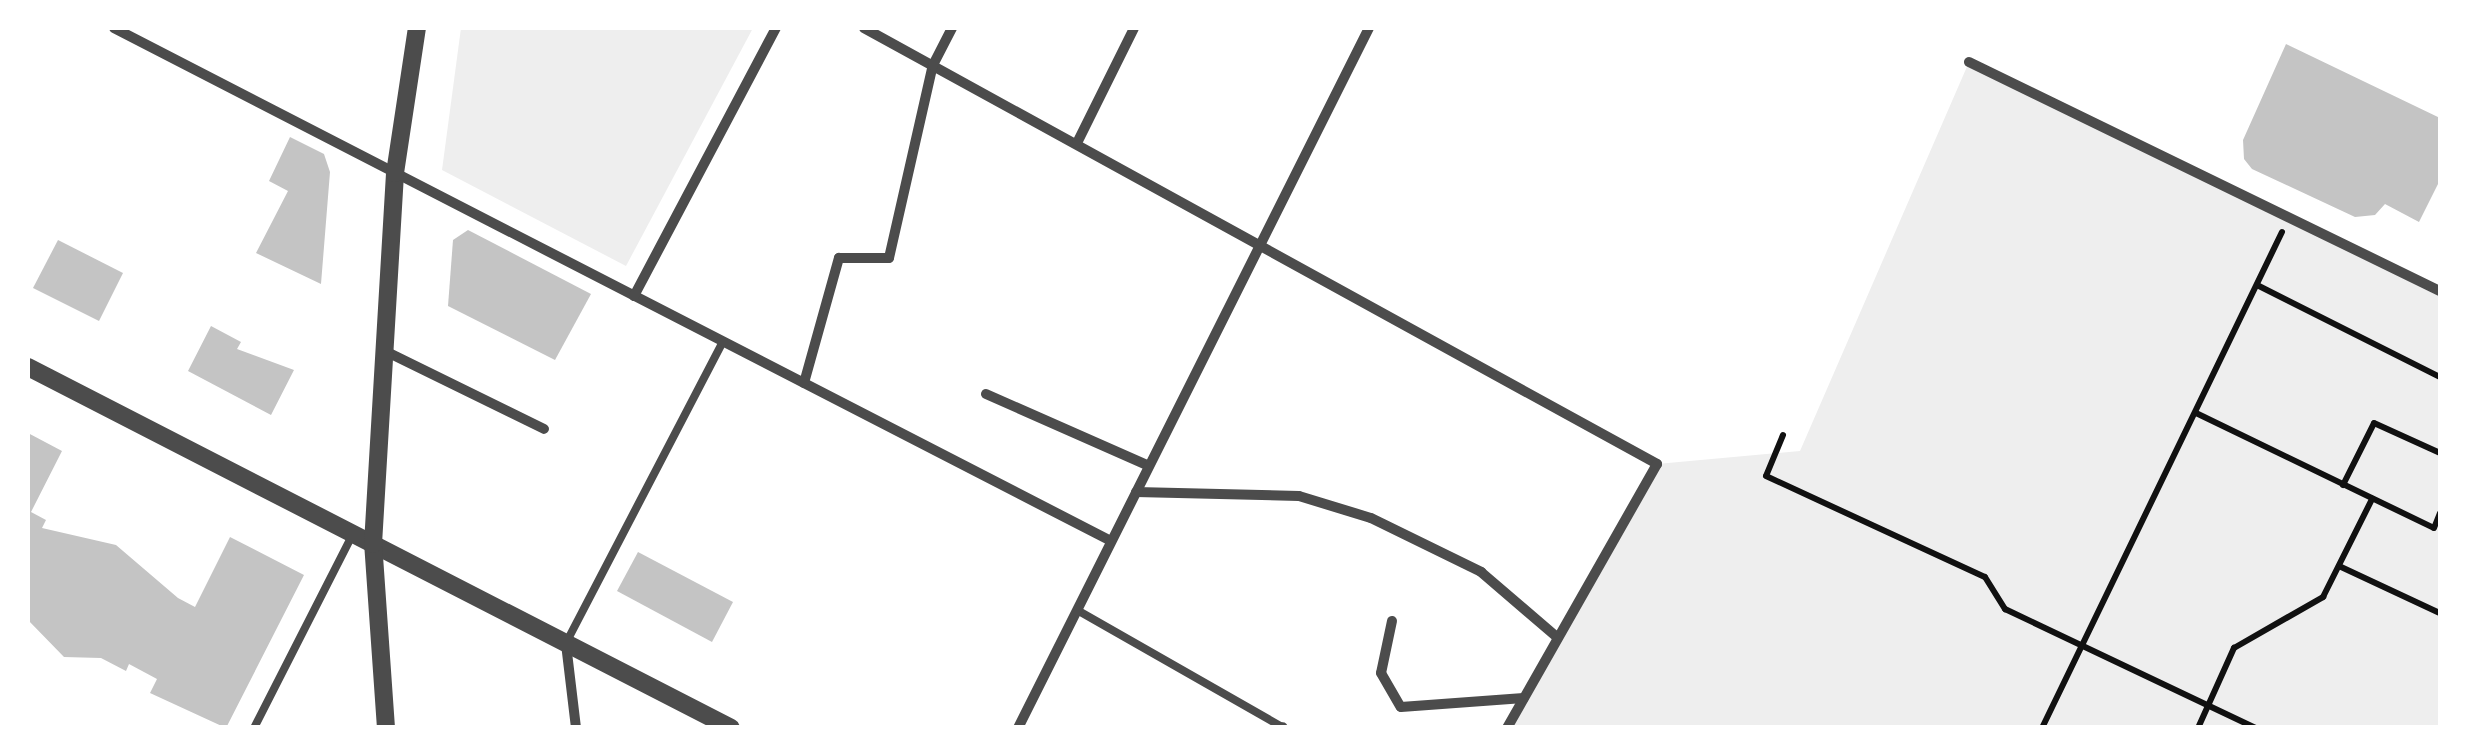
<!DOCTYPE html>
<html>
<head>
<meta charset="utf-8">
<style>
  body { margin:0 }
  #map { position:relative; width:2468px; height:755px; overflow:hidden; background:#fff; font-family:"Golos Text",sans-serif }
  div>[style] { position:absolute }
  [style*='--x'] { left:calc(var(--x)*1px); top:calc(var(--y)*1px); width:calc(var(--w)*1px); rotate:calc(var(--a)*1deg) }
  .green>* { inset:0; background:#eee }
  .building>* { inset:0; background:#c4c4c4 }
  .path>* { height:6px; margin:-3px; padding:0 3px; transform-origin:3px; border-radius:3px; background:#111 }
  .service>* { height:8px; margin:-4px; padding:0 4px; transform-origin:4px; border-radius:4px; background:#4c4c4c }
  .minor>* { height:10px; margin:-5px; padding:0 5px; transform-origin:5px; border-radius:5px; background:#4c4c4c }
  .tertiary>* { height:18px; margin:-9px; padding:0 9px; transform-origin:9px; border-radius:9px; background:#4c4c4c }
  span { translate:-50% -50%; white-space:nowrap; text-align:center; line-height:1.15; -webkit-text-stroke:9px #fff; paint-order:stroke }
  .frame { position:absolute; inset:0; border:30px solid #fff; pointer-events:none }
</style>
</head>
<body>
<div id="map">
  <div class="green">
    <div style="clip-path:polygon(461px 28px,753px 28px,626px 266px,442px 170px)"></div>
    <div style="clip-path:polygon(1969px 62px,2440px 290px,2440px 727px,1507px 728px,1657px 464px,1800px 451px)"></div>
  </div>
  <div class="building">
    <div style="clip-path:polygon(2286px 44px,2440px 118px,2440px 180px,2419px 222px,2385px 204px,2375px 215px,2355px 217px,2252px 169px,2244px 159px,2243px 140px)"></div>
    <div style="clip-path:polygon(290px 137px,324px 154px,330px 172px,321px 284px,256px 253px,288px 191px,269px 181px)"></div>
    <div style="clip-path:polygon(468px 230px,591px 294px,555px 360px,448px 306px,453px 240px)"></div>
    <div style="clip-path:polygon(58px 240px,123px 273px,99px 321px,33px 288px)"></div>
    <div style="clip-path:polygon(211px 326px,241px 342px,237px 349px,294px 370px,271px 415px,188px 371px)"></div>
    <div style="clip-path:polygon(28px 433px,62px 451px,31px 512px,46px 520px,42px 528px,116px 545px,178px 598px,195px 607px,230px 537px,304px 575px,226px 728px,150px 693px,157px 679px,129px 664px,126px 671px,101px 658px,64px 657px,28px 620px)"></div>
    <div style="clip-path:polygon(638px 552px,733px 602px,712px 642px,617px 591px)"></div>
  </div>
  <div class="path">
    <div style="--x:2257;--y:285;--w:205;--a:26.7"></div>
    <div style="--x:2196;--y:413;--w:264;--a:25.8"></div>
    <div style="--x:2434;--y:528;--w:16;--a:-68"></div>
    <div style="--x:1783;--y:435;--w:44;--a:112.5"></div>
    <div style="--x:1766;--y:476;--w:241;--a:24.8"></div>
    <div style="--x:1985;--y:577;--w:38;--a:58"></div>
    <div style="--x:2005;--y:609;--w:278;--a:25.4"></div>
    <div style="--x:2343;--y:485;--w:69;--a:-63.4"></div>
    <div style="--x:2374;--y:423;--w:72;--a:24.4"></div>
    <div style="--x:2339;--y:566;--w:111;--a:25"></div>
    <div style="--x:2042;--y:728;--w:551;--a:-64.18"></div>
    <div style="--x:2198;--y:728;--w:88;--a:-65.8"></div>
    <div style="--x:2234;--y:648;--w:103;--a:-29.8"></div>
    <div style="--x:2323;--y:597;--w:110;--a:-63.4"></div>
  </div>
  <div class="service">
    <div style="--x:1077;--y:610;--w:238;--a:29.7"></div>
    <div style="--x:566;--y:643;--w:339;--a:-62.5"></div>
    <div style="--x:254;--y:728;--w:218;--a:-63"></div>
  </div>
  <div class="minor">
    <div style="--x:114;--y:28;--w:1121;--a:27.23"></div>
    <div style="--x:864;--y:28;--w:905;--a:28.8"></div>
    <div style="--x:1657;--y:464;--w:304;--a:119.6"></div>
    <div style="--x:1969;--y:62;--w:524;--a:25.93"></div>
    <div style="--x:1077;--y:143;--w:128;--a:-63.6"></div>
    <div style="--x:634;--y:296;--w:303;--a:-62.1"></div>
    <div style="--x:385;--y:351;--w:177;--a:26.1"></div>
    <div style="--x:804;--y:383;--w:130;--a:-74.4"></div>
    <div style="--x:839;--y:258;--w:50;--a:0"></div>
    <div style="--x:889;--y:258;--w:198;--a:-77.2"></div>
    <div style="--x:933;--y:65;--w:42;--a:-62.8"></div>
    <div style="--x:986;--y:394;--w:178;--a:23.8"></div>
    <div style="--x:1136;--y:492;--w:163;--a:1.4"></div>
    <div style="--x:1299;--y:496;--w:75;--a:17"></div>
    <div style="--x:1371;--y:518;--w:123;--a:26.1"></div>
    <div style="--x:1481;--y:572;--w:101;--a:40.6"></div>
    <div style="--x:1392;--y:621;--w:53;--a:101.9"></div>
    <div style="--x:1381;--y:673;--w:39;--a:60"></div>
    <div style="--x:1401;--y:707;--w:123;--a:-4.2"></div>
    <div style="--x:566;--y:644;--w:85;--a:83.2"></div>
    <div style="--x:1018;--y:728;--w:783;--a:-63.37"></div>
    <div style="--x:1282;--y:728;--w:1;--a:-45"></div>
  </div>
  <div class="tertiary">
    <div style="--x:28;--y:367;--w:790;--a:27.18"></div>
    <div style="--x:386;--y:728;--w:184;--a:-94"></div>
    <div style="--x:373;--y:544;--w:372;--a:-86.6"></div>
    <div style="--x:395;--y:173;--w:147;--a:-81.4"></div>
  </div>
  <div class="frame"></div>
</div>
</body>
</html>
